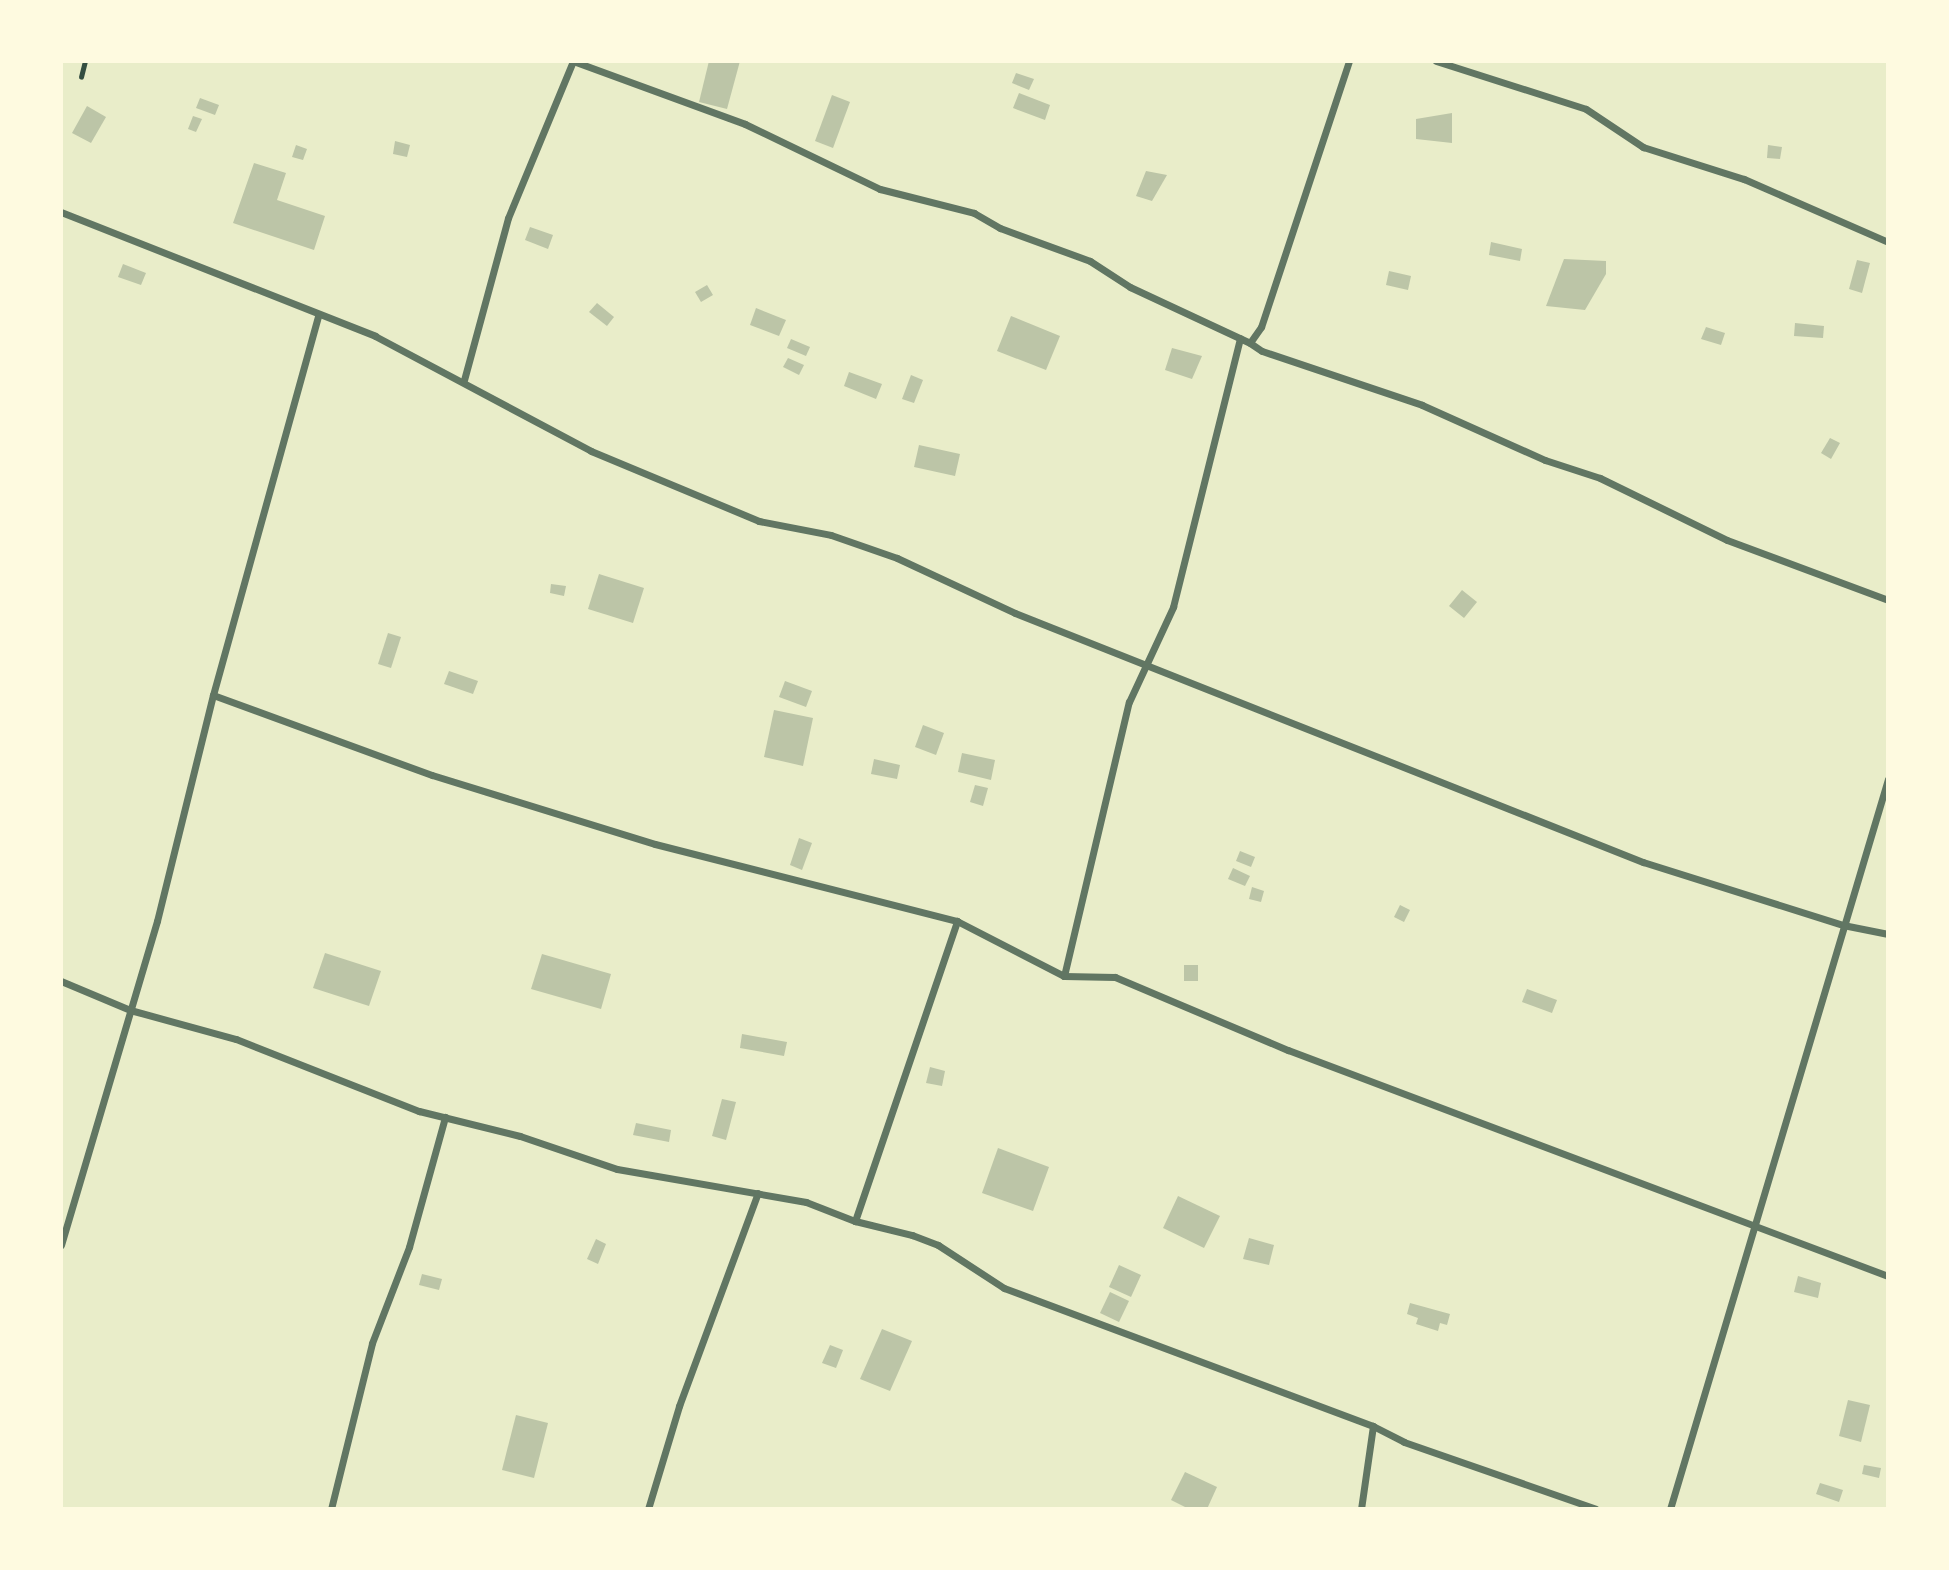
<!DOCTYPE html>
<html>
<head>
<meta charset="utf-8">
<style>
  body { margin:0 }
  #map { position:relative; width:1949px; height:1570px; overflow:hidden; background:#e9edc9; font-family:Commissioner,sans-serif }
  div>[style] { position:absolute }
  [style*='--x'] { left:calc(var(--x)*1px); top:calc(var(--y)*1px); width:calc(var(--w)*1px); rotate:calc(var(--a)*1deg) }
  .building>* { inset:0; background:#bcc5a7 }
  .path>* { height:4.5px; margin:-2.25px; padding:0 2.25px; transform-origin:2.25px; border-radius:2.25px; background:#344e41 }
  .minor>* { height:7px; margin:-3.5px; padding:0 3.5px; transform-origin:3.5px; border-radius:3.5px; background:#617663 }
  span { translate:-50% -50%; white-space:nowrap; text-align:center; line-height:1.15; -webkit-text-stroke:6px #fefae0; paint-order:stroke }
  .frame { position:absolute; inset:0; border:63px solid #fefae0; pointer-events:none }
</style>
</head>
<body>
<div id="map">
  <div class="building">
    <div style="clip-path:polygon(709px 61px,740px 61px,727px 109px,699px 102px)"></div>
    <div style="clip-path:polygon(1016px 73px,1034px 79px,1029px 90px,1012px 83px)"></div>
    <div style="clip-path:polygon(1019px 93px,1050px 105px,1045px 120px,1013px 108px)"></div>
    <div style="clip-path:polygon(832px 95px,850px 102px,833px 148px,815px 141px)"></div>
    <div style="clip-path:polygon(200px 98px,219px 105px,215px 115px,196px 108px)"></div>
    <div style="clip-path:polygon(87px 106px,106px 117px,91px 143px,72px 133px)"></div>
    <div style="clip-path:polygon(1452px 113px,1452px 143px,1416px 139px,1416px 119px)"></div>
    <div style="clip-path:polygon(193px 116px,202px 119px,196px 132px,188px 129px)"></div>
    <div style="clip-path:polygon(395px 141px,410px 145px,407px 157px,393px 154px)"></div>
    <div style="clip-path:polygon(296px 145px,307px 149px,303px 160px,292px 157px)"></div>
    <div style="clip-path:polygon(1768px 145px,1782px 147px,1780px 159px,1767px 158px)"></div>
    <div style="clip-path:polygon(254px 163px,286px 173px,277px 200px,325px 216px,314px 250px,233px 223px)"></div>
    <div style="clip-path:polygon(1146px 171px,1167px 175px,1152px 201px,1136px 196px)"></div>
    <div style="clip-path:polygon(530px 227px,553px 235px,548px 249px,525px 240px)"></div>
    <div style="clip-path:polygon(1491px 242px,1522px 249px,1520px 261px,1489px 255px)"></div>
    <div style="clip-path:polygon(1564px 259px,1606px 261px,1606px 274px,1585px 310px,1546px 306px)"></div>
    <div style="clip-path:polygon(1857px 260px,1870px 263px,1862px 293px,1849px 289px)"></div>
    <div style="clip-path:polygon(123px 264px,146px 273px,141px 285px,118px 277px)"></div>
    <div style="clip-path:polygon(1389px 271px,1411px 276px,1408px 290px,1386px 285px)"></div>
    <div style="clip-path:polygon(707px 285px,713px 295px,701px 302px,695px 292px)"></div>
    <div style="clip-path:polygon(597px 303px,614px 317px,607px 326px,589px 312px)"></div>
    <div style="clip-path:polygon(756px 308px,786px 320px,779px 336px,750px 325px)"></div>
    <div style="clip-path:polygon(1011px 316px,1060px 336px,1046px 370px,997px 351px)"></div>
    <div style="clip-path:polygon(1795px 323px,1824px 326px,1823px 338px,1794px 336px)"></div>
    <div style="clip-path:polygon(1706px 327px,1725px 333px,1721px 345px,1701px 339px)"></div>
    <div style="clip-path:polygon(791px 339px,810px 347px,806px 356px,787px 348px)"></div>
    <div style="clip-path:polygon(1172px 348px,1202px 356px,1192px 379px,1165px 370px)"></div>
    <div style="clip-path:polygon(788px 358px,804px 365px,799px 375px,783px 367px)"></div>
    <div style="clip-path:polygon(849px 372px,882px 384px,876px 399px,844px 386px)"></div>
    <div style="clip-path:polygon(911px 375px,923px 380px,914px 403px,902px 399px)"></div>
    <div style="clip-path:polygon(1830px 438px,1840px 443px,1831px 459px,1821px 453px)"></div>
    <div style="clip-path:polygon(919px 445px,960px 454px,955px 476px,914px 467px)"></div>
    <div style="clip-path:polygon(599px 574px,644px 588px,633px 623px,588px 609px)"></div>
    <div style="clip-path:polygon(551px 584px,566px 586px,564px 596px,550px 593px)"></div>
    <div style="clip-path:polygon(1462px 590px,1477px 602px,1464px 618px,1449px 606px)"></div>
    <div style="clip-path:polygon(388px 633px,401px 637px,391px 668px,378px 664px)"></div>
    <div style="clip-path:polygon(449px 671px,478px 681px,473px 694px,444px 684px)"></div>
    <div style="clip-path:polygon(785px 681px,812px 691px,806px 707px,779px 697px)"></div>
    <div style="clip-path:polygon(774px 710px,813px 718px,803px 766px,764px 757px)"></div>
    <div style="clip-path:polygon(923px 725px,944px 733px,936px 755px,915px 747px)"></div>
    <div style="clip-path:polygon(962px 753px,995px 760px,991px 780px,958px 772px)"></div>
    <div style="clip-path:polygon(874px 759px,900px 765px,897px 779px,871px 774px)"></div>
    <div style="clip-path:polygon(975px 785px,988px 788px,983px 806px,970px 802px)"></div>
    <div style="clip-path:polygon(799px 838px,812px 843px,802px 870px,790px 865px)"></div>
    <div style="clip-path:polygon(1240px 851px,1255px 857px,1251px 867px,1236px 861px)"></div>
    <div style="clip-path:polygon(1233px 868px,1250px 876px,1245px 886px,1228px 879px)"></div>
    <div style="clip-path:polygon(1252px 887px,1264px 891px,1261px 902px,1249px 899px)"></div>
    <div style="clip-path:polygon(1400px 905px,1410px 910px,1404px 922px,1394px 917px)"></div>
    <div style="clip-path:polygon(325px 953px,381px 971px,369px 1006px,313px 988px)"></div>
    <div style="clip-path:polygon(542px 954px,611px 974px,601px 1009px,531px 989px)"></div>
    <div style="clip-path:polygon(1184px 965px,1198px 965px,1198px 981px,1184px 981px)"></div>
    <div style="clip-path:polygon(1527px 989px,1557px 1000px,1552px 1013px,1522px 1002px)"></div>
    <div style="clip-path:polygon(742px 1034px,787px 1042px,784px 1056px,740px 1048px)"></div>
    <div style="clip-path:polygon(930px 1067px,945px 1071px,942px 1086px,926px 1083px)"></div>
    <div style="clip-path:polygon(722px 1099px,736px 1102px,726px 1140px,712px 1136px)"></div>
    <div style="clip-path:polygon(636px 1123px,671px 1130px,669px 1142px,633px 1135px)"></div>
    <div style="clip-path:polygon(998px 1148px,1049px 1167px,1033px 1211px,982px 1193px)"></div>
    <div style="clip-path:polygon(1178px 1196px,1220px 1216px,1204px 1248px,1163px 1228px)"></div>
    <div style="clip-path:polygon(1249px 1238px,1274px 1245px,1269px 1265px,1243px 1259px)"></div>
    <div style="clip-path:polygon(596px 1239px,606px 1244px,598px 1264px,587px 1259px)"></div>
    <div style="clip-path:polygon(1119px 1265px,1141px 1275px,1131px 1297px,1109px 1287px)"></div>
    <div style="clip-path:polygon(422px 1274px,442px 1279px,439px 1290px,419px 1285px)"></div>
    <div style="clip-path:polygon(1798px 1276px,1821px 1283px,1818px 1298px,1794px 1292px)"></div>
    <div style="clip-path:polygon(1110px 1292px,1129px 1301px,1119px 1322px,1100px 1313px)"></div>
    <div style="clip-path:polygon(1410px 1303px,1450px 1314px,1447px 1325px,1440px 1323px,1438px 1331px,1416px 1324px,1418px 1318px,1407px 1314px)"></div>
    <div style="clip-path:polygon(882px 1329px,912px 1341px,890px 1391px,860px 1379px)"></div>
    <div style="clip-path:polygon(830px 1345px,843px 1350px,836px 1368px,822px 1363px)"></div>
    <div style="clip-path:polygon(1848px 1400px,1870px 1405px,1861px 1442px,1839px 1436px)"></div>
    <div style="clip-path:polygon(516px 1415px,548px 1423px,534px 1478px,502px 1470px)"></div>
    <div style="clip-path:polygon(1864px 1465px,1881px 1468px,1879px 1478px,1862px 1474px)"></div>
    <div style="clip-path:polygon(1185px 1472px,1217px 1487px,1207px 1509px,1189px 1509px,1171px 1500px)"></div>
    <div style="clip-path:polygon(1820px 1483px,1843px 1490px,1839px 1502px,1816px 1494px)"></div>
  </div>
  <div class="path">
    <div style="--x:81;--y:77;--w:16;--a:-76"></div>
  </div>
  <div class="minor">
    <div style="--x:573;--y:61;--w:183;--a:20.1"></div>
    <div style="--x:745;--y:124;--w:150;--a:25.7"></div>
    <div style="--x:880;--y:189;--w:97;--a:14.3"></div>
    <div style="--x:974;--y:213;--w:30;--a:30"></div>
    <div style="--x:1000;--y:228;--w:96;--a:20.1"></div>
    <div style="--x:1090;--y:261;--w:48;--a:33"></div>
    <div style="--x:1130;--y:287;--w:132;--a:25"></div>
    <div style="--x:1349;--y:61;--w:280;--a:108.3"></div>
    <div style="--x:1261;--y:327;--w:19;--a:125"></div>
    <div style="--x:1250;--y:343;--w:14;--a:34"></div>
    <div style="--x:1262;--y:351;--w:169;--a:18.6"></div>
    <div style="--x:1422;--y:405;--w:135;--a:24.1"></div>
    <div style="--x:1545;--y:460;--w:58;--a:18.1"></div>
    <div style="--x:1600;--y:478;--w:141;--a:26"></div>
    <div style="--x:1727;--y:540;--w:172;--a:20.4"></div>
    <div style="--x:1436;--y:61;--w:157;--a:17.7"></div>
    <div style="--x:1586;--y:109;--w:69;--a:33.7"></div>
    <div style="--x:1643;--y:147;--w:106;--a:17.6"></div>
    <div style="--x:1744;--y:179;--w:157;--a:23.6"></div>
    <div style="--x:61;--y:212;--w:338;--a:21.5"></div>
    <div style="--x:375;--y:336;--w:245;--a:28"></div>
    <div style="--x:591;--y:451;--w:182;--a:22.6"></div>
    <div style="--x:759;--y:521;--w:73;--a:11"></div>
    <div style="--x:831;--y:535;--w:70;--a:19.2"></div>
    <div style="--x:897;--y:558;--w:130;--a:25"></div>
    <div style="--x:1015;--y:613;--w:676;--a:21.63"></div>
    <div style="--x:1643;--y:862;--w:210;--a:17.5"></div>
    <div style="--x:1843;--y:925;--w:46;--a:11.3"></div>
    <div style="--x:464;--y:380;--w:168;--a:-74.8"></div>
    <div style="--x:508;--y:218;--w:170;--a:-67.5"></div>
    <div style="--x:213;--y:695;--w:233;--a:20.1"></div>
    <div style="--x:432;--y:775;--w:233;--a:17.2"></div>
    <div style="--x:655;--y:844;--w:312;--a:14.3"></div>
    <div style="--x:957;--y:921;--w:120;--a:27.2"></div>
    <div style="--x:1064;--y:976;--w:51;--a:1.1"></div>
    <div style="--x:1115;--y:977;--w:188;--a:22.9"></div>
    <div style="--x:1288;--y:1050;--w:641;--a:20.64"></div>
    <div style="--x:1064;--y:976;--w:282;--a:-76.7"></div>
    <div style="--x:1129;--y:702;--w:105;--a:-65.1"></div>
    <div style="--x:1173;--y:607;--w:277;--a:-76"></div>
    <div style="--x:61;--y:981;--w:75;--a:22.8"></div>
    <div style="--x:130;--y:1010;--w:110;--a:15.3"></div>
    <div style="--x:236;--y:1039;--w:197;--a:21.5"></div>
    <div style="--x:419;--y:1111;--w:104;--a:13.9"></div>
    <div style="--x:520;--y:1136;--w:102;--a:18.8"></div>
    <div style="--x:617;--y:1169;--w:192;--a:9.9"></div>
    <div style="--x:806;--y:1202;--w:53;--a:21.2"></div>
    <div style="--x:855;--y:1221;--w:59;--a:13.8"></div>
    <div style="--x:912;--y:1235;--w:28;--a:21"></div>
    <div style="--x:938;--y:1245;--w:79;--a:33.1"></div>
    <div style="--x:1004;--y:1288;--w:394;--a:20.5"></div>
    <div style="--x:1373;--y:1426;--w:35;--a:27"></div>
    <div style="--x:1404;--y:1442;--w:203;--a:19.2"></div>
    <div style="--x:855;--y:1221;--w:317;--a:-71.2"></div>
    <div style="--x:61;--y:1245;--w:338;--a:-73.5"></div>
    <div style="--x:157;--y:921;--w:233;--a:-76.1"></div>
    <div style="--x:213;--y:695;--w:393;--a:-74.5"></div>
    <div style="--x:331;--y:1509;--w:171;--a:-76.1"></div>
    <div style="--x:372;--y:1343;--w:103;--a:-68.9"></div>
    <div style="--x:409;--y:1247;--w:135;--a:-74.5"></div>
    <div style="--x:648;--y:1509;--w:108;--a:-73.2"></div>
    <div style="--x:679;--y:1406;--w:227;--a:-69.7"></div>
    <div style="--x:1361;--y:1509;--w:84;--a:-81.8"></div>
    <div style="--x:1670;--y:1509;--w:762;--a:-73.37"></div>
  </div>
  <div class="frame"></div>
</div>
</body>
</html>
